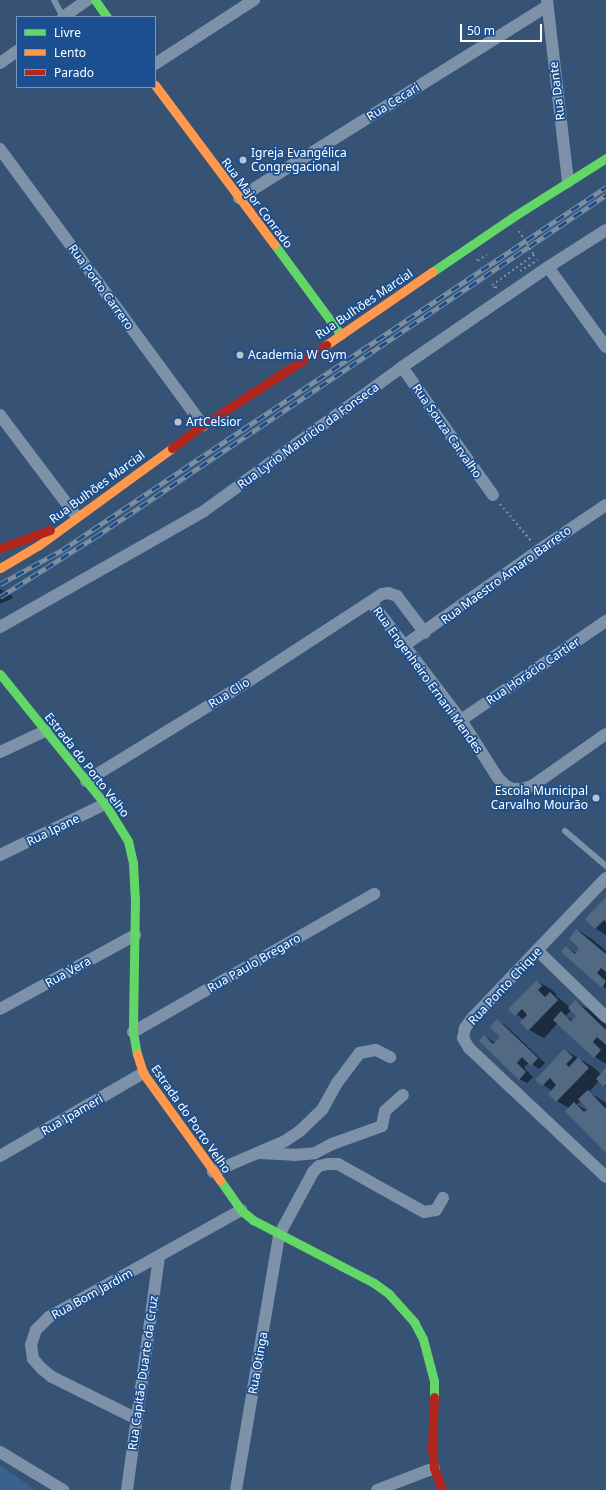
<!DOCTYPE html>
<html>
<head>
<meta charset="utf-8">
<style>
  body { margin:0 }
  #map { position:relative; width:606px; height:1490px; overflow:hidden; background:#365274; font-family:"Noto Sans",sans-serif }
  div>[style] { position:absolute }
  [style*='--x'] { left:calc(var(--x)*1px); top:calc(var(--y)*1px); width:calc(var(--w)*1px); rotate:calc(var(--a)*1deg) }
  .water>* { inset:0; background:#3b618d }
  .shadow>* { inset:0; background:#0007 }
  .building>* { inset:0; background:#526984 }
  .path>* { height:2px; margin-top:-1px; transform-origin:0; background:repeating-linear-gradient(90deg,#7d92a8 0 2px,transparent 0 5px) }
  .lane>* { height:6px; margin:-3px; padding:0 3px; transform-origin:3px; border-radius:3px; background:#7d92a8 }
  .street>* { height:12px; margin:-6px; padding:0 6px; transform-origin:6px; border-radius:6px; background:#7d92a8 }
  .fast>* { height:9px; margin:-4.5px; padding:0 4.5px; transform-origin:4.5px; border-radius:4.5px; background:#63d668 }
  .slow>* { height:9px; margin:-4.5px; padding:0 4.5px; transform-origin:4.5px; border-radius:4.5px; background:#ff974d }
  .jam>* { height:9px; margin:-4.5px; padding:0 4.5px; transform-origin:4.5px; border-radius:4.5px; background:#b3261e }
  .rail>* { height:4.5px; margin-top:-2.25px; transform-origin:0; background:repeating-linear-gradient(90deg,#1b4f8f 0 9px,#7e92a7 0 18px); box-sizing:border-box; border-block:1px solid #7e92a7 }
  .path-bridge>* { height:2px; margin-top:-1px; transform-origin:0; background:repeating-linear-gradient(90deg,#7d92a8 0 2px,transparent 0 5px) }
  .dots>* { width:11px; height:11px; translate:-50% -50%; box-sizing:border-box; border:2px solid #1b4f8f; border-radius:50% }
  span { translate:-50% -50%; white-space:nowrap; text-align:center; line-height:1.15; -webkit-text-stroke:3.5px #1b4f8f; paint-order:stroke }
  .street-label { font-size:12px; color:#fff }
  .poi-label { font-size:12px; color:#fff }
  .left { translate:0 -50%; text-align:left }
  .right { translate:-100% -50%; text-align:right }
  .legend { position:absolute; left:16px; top:16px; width:140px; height:72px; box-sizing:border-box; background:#1b4f8f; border:1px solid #7695bc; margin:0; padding:5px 7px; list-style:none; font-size:12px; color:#fff }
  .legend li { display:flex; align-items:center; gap:8px; height:20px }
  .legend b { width:20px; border:1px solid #7695bc }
  .scale { position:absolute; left:460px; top:24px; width:82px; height:18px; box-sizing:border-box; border:2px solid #fff; border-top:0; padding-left:5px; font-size:12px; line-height:14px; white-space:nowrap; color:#fff; -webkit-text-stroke:3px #1b4f8f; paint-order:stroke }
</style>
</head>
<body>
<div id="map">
  <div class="water">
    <div style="clip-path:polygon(0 1465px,35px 1490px,0 1490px)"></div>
  </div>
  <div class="shadow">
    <div style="clip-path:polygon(0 589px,11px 595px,13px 598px,0 604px)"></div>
    <div style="clip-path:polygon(606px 899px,606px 935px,595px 928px)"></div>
    <div style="clip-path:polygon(577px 930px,592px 939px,606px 951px,606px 989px,562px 952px,566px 947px,576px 953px,581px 948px)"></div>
    <div style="clip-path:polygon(evenodd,537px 981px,552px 990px,557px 995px,556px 996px,570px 1007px,575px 1002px,590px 1010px,606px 1025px,606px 1064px,595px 1057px,558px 1023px,544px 1038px,529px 1030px,524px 1020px,510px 1009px,537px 981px,571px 1010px,577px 1015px,573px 1020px,566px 1016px,571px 1010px)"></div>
    <div style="clip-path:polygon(498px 1021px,505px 1025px,545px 1063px,539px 1069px,529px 1062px,524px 1068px,533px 1077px,527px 1083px,519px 1079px,485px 1036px,495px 1043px,501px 1037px)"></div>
    <div style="clip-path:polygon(evenodd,565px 1050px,593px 1067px,601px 1074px,606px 1069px,606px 1087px,599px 1081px,589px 1092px,606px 1103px,606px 1152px,569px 1108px,557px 1101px,549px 1094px,552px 1091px,537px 1080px,565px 1050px,581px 1100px,589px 1109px,588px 1111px,577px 1105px,581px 1100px)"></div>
  </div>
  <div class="building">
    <div style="clip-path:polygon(606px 897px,606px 922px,604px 920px,595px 929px,585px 919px)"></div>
    <div style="clip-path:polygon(576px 929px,606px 954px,606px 972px,601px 968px,597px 973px,606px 981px,602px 988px,561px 952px,566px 946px,575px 954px,579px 948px,569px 939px)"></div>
    <div style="clip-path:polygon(537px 980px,542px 986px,538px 990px,545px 997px,550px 992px,558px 1000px,528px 1031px,520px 1022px,527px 1015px,522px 1009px,515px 1016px,508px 1009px)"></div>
    <div style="clip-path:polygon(575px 1000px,606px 1030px,606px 1045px,597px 1037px,593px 1042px,601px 1050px,594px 1058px,553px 1020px,561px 1011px,571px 1021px,576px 1016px,568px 1008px)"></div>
    <div style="clip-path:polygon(497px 1019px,538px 1058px,531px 1066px,522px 1057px,517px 1063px,526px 1072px,519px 1080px,479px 1041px,484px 1035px,493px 1044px,500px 1037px,490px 1027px)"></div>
    <div style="clip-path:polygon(564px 1049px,573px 1057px,566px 1064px,569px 1067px,578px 1057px,589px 1068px,556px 1102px,548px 1094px,556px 1085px,550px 1078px,542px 1086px,535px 1080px)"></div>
    <div style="clip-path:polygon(606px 1067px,606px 1084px,604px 1087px,596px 1079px)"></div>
    <div style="clip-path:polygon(588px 1090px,606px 1109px,606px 1153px,565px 1111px,574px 1102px,584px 1112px,588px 1109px,578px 1099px)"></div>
  </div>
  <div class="path">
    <div style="--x:476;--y:259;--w:3;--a:45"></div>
    <div style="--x:478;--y:261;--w:11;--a:-38"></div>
    <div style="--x:520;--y:271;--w:21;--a:-31"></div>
    <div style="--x:497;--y:287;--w:2;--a:153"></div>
    <div style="--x:495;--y:288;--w:4;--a:-135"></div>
    <div style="--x:492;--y:285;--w:52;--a:-35.5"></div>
    <div style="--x:500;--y:504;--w:50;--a:49.9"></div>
  </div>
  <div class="lane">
    <div style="--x:54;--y:0;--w:19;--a:62"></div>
    <div style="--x:565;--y:831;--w:54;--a:40.5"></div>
  </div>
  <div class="street">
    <div style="--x:547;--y:0;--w:183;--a:83.4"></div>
    <div style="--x:63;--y:17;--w:29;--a:-35"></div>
    <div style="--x:0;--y:63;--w:21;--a:-35"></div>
    <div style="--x:155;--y:64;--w:118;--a:-32.9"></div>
    <div style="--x:0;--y:149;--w:343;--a:53.7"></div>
    <div style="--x:239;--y:198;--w:363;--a:-31.9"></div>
    <div style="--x:548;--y:267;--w:99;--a:54.1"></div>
    <div style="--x:402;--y:367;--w:157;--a:54.6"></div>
    <div style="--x:0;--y:415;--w:126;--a:53"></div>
    <div style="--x:371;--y:602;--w:148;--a:52.7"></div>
    <div style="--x:461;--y:720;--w:69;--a:57.5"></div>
    <div style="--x:498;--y:778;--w:11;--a:45"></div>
    <div style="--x:506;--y:786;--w:8;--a:23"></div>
    <div style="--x:513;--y:789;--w:9;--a:0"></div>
    <div style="--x:522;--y:789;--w:10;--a:-17"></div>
    <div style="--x:532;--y:786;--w:90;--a:-35.1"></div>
    <div style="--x:0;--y:627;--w:235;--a:-29.6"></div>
    <div style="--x:204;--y:511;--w:245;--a:-36"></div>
    <div style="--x:402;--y:367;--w:177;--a:-34.4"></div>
    <div style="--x:548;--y:267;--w:69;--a:-32.5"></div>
    <div style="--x:405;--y:645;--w:164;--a:-35.3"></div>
    <div style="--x:539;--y:550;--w:81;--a:-33.9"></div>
    <div style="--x:461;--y:720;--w:176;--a:-34.3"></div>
    <div style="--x:0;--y:752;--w:50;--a:-25"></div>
    <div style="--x:86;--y:781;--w:182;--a:-31.5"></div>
    <div style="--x:241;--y:686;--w:168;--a:-33.1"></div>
    <div style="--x:382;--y:594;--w:6;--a:-9"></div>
    <div style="--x:388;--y:593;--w:9;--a:18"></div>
    <div style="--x:397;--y:596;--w:46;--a:52.9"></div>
    <div style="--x:0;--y:855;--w:117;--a:-25.9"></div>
    <div style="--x:606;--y:878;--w:192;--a:133.7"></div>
    <div style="--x:473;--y:1017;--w:14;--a:126"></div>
    <div style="--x:465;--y:1028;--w:10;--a:101"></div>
    <div style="--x:463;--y:1038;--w:12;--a:59"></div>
    <div style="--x:469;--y:1048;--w:188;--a:43.3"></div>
    <div style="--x:537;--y:950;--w:96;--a:44.2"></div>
    <div style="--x:0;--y:1009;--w:154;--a:-28.7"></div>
    <div style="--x:133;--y:1032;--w:278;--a:-29.8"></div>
    <div style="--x:259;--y:1153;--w:35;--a:3"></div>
    <div style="--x:294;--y:1155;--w:21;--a:-5"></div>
    <div style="--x:315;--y:1153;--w:19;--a:-28"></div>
    <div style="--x:332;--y:1144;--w:53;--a:-19.8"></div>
    <div style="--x:382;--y:1126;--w:15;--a:-79"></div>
    <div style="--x:385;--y:1111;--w:24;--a:-42"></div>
    <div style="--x:0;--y:1156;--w:165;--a:-30.1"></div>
    <div style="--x:213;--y:1172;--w:78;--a:-23.3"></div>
    <div style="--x:285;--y:1141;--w:18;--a:-34"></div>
    <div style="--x:300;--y:1131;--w:30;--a:-44"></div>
    <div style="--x:322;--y:1110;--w:31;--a:-61"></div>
    <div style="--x:337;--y:1083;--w:38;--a:-53"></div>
    <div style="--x:360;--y:1053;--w:16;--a:-11"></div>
    <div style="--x:376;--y:1050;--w:16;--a:27"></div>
    <div style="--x:137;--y:1419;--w:95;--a:-153.7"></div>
    <div style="--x:52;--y:1377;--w:13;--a:-141"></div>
    <div style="--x:42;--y:1369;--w:13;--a:-132"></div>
    <div style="--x:33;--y:1359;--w:14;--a:-98"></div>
    <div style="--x:31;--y:1345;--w:16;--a:-72"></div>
    <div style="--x:36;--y:1330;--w:18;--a:-45"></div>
    <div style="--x:49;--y:1317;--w:220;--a:-29.1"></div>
    <div style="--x:0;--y:1452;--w:74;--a:31.1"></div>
    <div style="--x:127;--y:1490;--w:236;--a:-82.2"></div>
    <div style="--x:236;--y:1490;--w:259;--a:-80.4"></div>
    <div style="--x:279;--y:1235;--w:72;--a:-61.6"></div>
    <div style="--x:313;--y:1172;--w:8;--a:-45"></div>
    <div style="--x:319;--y:1166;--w:9;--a:-13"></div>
    <div style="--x:328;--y:1164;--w:10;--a:0"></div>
    <div style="--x:338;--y:1164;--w:98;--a:29.2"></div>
    <div style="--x:424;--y:1212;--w:12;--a:-9"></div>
    <div style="--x:436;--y:1210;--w:14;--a:-60"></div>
    <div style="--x:377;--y:1490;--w:61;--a:-21.1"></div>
  </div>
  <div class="fast">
    <div style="--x:95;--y:0;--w:21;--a:55"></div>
    <div style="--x:274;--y:244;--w:113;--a:53.6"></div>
    <div style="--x:432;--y:272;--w:102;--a:-34.2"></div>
    <div style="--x:516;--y:215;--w:107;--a:-32.3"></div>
    <div style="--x:0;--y:674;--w:167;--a:51.1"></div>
    <div style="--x:105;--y:804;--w:44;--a:58.1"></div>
    <div style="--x:128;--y:841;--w:23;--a:77"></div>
    <div style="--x:133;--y:863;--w:36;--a:87"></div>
    <div style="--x:135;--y:899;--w:133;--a:90.9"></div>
    <div style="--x:133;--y:1032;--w:22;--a:80"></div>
    <div style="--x:220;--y:1180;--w:37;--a:55"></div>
    <div style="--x:241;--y:1210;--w:16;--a:40"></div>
    <div style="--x:253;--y:1220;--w:136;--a:27.5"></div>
    <div style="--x:374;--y:1283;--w:19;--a:36"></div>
    <div style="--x:389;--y:1294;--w:38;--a:48"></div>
    <div style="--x:414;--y:1322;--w:19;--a:62"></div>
    <div style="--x:423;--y:1339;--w:43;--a:75.3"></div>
    <div style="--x:434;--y:1381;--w:16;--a:90"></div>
  </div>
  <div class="slow">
    <div style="--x:155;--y:85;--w:199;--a:53.2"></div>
    <div style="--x:326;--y:345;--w:129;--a:-34.6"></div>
    <div style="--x:0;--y:568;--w:45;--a:-30.5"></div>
    <div style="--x:39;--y:545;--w:165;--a:-36.1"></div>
    <div style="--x:137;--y:1054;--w:20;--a:72"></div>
    <div style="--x:143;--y:1073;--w:132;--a:54.3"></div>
  </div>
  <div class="jam">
    <div style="--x:172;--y:448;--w:39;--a:-37"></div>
    <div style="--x:203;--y:425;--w:147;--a:-33"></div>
    <div style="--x:0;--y:548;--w:53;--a:-19.8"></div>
    <div style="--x:434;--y:1397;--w:51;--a:92.2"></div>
    <div style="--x:432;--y:1448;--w:20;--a:84"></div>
    <div style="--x:434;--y:1468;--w:23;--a:70"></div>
  </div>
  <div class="rail">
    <div style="--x:0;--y:584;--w:71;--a:-28.7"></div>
    <div style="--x:62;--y:550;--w:654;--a:-33.71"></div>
    <div style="--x:0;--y:597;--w:112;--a:-32.3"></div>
    <div style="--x:95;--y:537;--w:615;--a:-33.79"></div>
  </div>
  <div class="path-bridge">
    <div style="--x:519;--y:231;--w:28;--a:58"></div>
  </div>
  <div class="dots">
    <div style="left:243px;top:160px;background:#b9c2ce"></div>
    <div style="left:240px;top:355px;background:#b9c2ce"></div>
    <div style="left:178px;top:422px;background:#b9c2ce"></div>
    <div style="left:596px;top:798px;background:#b9c2ce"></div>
  </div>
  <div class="street-label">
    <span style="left:557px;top:91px;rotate:-97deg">Rua Dante</span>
    <span style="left:393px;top:102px;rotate:-32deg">Rua Cecari</span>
    <span style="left:257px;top:203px;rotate:53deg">Rua Major Conrado</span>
    <span style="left:101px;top:287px;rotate:54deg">Rua Porto Carrero</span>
    <span style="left:364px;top:304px;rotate:-34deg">Rua Bulhões Marcial</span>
    <span style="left:447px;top:431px;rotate:55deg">Rua Souza Carvalho</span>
    <span style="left:308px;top:436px;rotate:-36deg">Rua Lyrio Mauricio da Fonseca</span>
    <span style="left:97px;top:487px;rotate:-36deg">Rua Bulhões Marcial</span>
    <span style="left:506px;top:575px;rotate:-36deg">Rua Maestro Amaro Barreto</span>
    <span style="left:533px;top:671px;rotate:-34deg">Rua Horácio Cartier</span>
    <span style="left:428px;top:680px;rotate:54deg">Rua Engenheiro Ernani Mendes</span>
    <span style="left:229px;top:693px;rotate:-32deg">Rua Clio</span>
    <span style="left:87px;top:765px;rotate:52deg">Estrada do Porto Velho</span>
    <span style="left:53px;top:830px;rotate:-26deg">Rua Ipane</span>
    <span style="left:254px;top:963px;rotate:-30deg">Rua Paulo Bregaro</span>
    <span style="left:68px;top:972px;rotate:-29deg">Rua Vera</span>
    <span style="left:505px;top:986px;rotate:-47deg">Rua Ponto Chique</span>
    <span style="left:72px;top:1115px;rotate:-30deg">Rua Ipameri</span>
    <span style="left:191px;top:1119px;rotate:55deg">Estrada do Porto Velho</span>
    <span style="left:92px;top:1294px;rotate:-29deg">Rua Bom Jardim</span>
    <span style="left:258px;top:1363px;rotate:-80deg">Rua Otinga</span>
    <span style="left:143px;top:1373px;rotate:-82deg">Rua Capitão Duarte da Cruz</span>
  </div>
  <div class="poi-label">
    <span class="left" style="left:251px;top:160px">Igreja Evangélica<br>Congregacional</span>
    <span class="left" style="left:248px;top:355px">Academia W Gym</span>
    <span class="left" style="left:186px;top:422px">ArtCelsior</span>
    <span class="right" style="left:588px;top:798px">Escola Municipal<br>Carvalho Mourão</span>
  </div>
  <ul class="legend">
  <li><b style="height:5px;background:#63d668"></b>Livre</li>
  <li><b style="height:5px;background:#ff974d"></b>Lento</li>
  <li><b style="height:5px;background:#b3261e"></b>Parado</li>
  </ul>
  <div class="scale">50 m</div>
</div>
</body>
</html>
